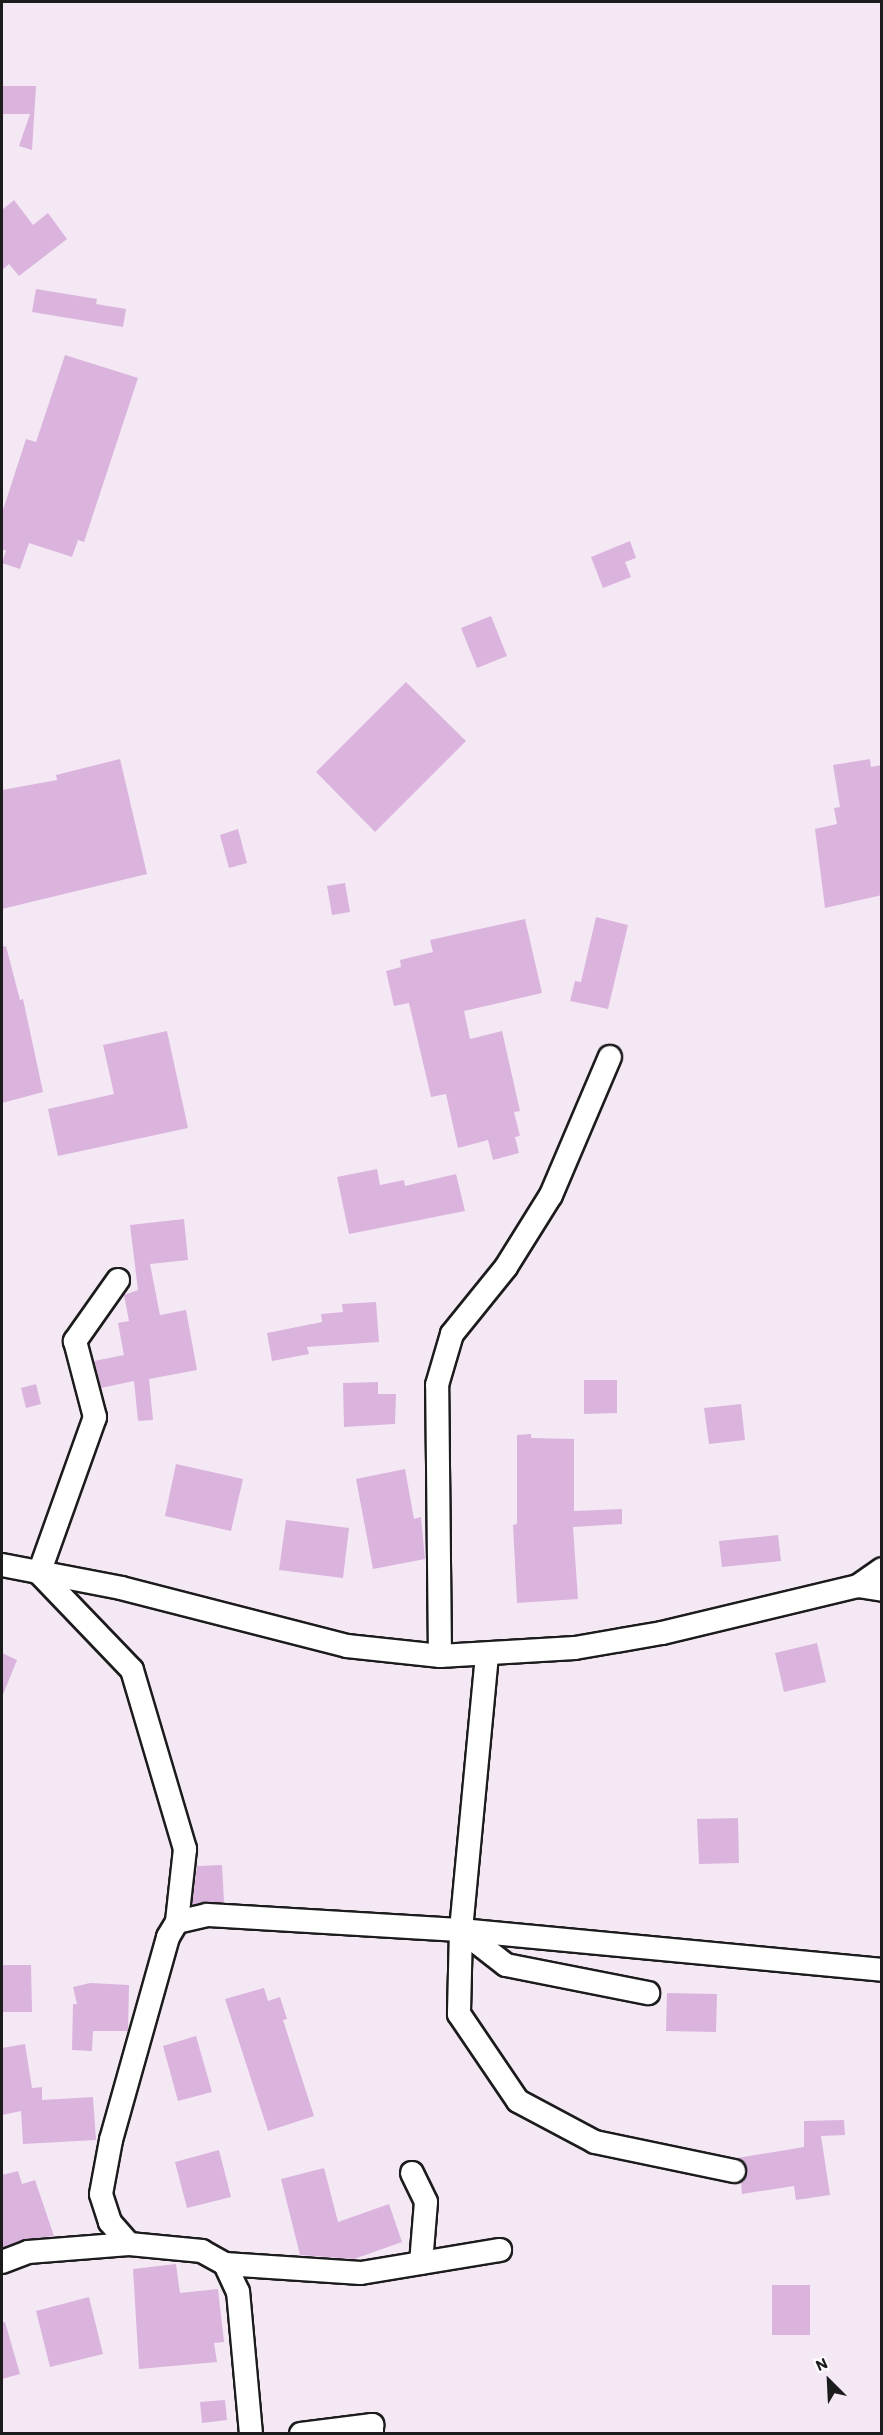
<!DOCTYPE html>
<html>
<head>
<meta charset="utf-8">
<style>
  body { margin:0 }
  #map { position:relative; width:883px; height:2435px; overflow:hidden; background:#f4e8f5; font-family:Itim,sans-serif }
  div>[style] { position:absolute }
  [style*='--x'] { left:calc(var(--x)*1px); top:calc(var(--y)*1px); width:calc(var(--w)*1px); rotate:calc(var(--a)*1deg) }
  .building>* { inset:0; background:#dab4dd }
  .roads { filter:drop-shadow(2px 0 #1c1c1c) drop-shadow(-2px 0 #1c1c1c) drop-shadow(0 2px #1c1c1c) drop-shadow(0 -2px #1c1c1c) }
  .minor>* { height:22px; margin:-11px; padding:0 11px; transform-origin:11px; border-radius:11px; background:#fff }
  span { translate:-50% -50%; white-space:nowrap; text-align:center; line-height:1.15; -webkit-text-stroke:4.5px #fff; paint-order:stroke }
  .frame { position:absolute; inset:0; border:3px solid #1c1c1c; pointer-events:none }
  .north { position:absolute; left:799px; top:2351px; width:60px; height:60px; -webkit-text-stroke:4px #fff; paint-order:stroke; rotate:336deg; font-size:16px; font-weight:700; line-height:24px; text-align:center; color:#1c1c1c }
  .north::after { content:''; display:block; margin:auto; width:21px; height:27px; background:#1c1c1c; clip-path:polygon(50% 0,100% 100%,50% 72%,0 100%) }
</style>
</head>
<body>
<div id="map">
  <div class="building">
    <div style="clip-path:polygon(2px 86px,36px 86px,32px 150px,19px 146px,30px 114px,2px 114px)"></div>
    <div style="clip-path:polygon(14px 200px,33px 225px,48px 213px,67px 239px,19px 276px,9px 264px,2px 270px,2px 210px)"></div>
    <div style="clip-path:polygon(36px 289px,97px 299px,96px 304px,126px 309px,123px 327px,32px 312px)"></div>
    <div style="clip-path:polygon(65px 355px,138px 378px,84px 542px,78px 540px,72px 557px,29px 543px,20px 569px,2px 563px,6px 551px,2px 549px,2px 513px,26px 439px,36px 442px)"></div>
    <div style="clip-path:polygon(630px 541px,636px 558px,625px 562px,631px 577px,603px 588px,591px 557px)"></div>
    <div style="clip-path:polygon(491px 616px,507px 656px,477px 668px,461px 628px)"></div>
    <div style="clip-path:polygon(406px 682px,466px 741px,375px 832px,316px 772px)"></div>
    <div style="clip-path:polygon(120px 759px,147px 874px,2px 909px,2px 790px,57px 780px,56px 775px)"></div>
    <div style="clip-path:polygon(870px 759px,871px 767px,882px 765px,882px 895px,825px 908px,815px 829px,837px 824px,834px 808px,840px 807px,833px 765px)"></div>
    <div style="clip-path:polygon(238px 829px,247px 863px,229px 868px,220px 835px)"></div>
    <div style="clip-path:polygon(345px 883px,350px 912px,332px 915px,327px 886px)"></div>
    <div style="clip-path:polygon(596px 917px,628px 925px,608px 1009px,570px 1001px,575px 981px,581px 982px)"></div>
    <div style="clip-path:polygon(525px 919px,542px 993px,464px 1011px,470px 1039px,502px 1031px,520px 1111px,514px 1112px,520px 1136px,515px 1137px,519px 1153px,493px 1160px,488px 1140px,458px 1148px,446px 1094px,431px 1097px,409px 1003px,394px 1006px,386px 971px,401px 967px,400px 960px,433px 952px,430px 940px)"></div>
    <div style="clip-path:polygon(6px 946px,20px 1000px,23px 999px,43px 1092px,2px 1103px,2px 947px)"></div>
    <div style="clip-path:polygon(167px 1031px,188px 1128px,58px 1156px,48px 1109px,114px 1094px,103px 1045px)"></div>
    <div style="clip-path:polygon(377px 1169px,380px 1185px,404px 1180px,405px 1186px,456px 1174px,465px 1211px,349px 1234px,337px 1177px)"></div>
    <div style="clip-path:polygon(184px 1219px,188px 1260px,150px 1264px,160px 1315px,186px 1310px,197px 1370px,149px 1379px,153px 1420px,138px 1421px,134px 1381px,101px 1388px,94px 1361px,124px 1355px,118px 1323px,129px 1321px,124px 1295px,138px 1290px,130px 1225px)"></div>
    <div style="clip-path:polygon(376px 1302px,379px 1342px,307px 1347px,309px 1354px,272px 1361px,267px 1333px,322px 1322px,321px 1314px,343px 1312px,342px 1304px)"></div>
    <div style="clip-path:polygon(584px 1380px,617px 1380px,617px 1413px,584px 1414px)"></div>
    <div style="clip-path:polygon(378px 1382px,378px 1394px,396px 1394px,395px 1424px,344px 1427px,343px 1383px)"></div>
    <div style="clip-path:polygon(36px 1384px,41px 1404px,26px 1408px,21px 1388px)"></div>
    <div style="clip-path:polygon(741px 1404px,745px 1440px,709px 1444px,704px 1408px)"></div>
    <div style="clip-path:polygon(531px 1434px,531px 1438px,574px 1439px,574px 1511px,622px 1509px,622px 1524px,573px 1527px,578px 1599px,517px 1603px,513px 1525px,517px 1524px,517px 1435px)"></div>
    <div style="clip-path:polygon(176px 1464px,243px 1479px,231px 1531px,165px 1516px)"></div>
    <div style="clip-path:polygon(405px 1469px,414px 1519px,421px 1517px,425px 1559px,373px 1569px,356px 1479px)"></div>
    <div style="clip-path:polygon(286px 1520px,349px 1528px,343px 1578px,279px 1570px)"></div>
    <div style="clip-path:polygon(778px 1535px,781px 1561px,722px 1567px,719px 1541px)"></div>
    <div style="clip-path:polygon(817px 1643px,826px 1682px,784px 1692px,775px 1653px)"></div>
    <div style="clip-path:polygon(2px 1653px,17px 1660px,2px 1697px)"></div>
    <div style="clip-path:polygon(738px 1818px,739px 1863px,699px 1864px,697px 1819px)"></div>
    <div style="clip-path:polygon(222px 1865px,224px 1902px,192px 1905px,197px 1866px)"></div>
    <div style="clip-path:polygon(2px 1965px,31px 1965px,32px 2012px,2px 2012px)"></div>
    <div style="clip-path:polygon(90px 1983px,129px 1985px,128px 2031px,93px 2031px,92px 2051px,72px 2050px,73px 2004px,77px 2004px,73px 1987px)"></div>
    <div style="clip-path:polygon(264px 1988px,268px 2001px,280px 1997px,287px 2019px,283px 2020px,314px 2116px,268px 2131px,225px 1999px)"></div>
    <div style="clip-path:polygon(667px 1993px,717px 1994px,716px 2032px,666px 2031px)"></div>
    <div style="clip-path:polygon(196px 2036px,212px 2092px,178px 2101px,163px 2046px)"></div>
    <div style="clip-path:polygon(25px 2044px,32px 2088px,42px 2087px,42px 2100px,93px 2097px,96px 2140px,23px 2144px,21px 2111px,2px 2115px,2px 2048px)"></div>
    <div style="clip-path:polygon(844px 2120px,845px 2135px,821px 2136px,830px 2195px,796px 2200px,794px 2186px,742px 2194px,741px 2182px,747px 2167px,737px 2158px,804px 2147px,804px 2121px)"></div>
    <div style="clip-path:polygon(219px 2150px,231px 2197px,187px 2208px,175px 2162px)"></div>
    <div style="clip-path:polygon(324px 2168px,338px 2222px,389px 2204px,402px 2242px,354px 2259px,300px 2255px,281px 2179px)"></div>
    <div style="clip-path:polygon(18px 2171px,22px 2184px,35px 2180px,54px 2236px,27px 2239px,2px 2248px,2px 2175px)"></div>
    <div style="clip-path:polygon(176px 2264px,180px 2293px,218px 2289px,224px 2342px,214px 2343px,217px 2362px,139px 2369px,133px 2269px)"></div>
    <div style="clip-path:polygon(772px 2285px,810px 2285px,810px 2335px,772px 2335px)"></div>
    <div style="clip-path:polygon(89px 2297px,103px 2354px,50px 2367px,36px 2311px)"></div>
    <div style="clip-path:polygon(5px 2322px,20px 2374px,2px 2379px,2px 2323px)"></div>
    <div style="clip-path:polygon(225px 2400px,227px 2420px,202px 2423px,200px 2402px)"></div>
  </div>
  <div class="roads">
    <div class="minor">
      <div style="--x:118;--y:1280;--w:75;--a:125.2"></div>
      <div style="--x:75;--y:1341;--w:79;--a:75.3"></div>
      <div style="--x:95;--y:1417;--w:166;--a:109.7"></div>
      <div style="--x:39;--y:1573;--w:134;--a:46.2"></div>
      <div style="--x:132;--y:1670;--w:187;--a:73.5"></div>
      <div style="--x:185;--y:1849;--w:73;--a:96.3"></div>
      <div style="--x:2;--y:1565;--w:121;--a:10.9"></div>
      <div style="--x:121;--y:1588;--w:233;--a:14.4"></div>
      <div style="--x:347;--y:1646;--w:94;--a:6.1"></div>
      <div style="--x:440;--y:1656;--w:135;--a:-3.4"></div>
      <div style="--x:575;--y:1648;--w:88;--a:-9.8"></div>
      <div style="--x:662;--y:1633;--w:202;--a:-13.5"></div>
      <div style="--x:858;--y:1586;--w:24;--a:9"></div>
      <div style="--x:858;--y:1586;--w:29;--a:-35"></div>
      <div style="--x:487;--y:1655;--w:276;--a:95.4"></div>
      <div style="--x:461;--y:1930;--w:84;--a:91.4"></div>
      <div style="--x:459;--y:2014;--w:105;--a:55.9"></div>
      <div style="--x:518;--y:2101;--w:87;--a:28"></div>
      <div style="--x:595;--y:2142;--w:142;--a:11.8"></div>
      <div style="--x:440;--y:1656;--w:271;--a:-90.6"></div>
      <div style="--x:437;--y:1385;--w:53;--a:-73.6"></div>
      <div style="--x:452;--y:1334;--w:86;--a:-51.1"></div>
      <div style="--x:506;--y:1267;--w:85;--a:-58"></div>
      <div style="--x:551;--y:1195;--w:150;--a:-66.9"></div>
      <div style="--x:461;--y:1930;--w:57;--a:37.9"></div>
      <div style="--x:506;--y:1965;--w:145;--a:11.2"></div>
      <div style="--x:412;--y:2173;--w:32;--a:64"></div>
      <div style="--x:426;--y:2202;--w:61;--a:94.7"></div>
      <div style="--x:2;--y:2262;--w:28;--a:-21"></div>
      <div style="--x:28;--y:2252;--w:101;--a:-4.5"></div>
      <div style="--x:225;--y:2264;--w:136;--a:3.8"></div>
      <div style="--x:361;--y:2273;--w:141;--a:-9.4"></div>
      <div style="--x:251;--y:2434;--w:143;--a:-95.2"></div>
      <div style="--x:238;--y:2292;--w:31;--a:-115"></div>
      <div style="--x:225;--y:2264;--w:26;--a:-151"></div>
      <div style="--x:202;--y:2251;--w:73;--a:-174.5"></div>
      <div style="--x:129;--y:2244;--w:29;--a:-131"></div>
      <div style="--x:110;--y:2222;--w:29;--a:-108"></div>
      <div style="--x:101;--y:2194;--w:55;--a:-79.5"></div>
      <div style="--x:111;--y:2140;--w:211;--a:-74.3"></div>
      <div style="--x:168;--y:1937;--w:17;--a:-59"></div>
      <div style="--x:177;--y:1922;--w:31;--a:-13"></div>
      <div style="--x:207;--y:1915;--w:254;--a:3.4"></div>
      <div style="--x:461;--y:1930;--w:423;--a:5.4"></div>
      <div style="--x:301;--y:2434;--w:72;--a:-7.2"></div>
      <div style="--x:372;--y:2425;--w:9;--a:90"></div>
    </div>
  </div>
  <div class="frame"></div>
  <div class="north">N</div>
</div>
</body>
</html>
